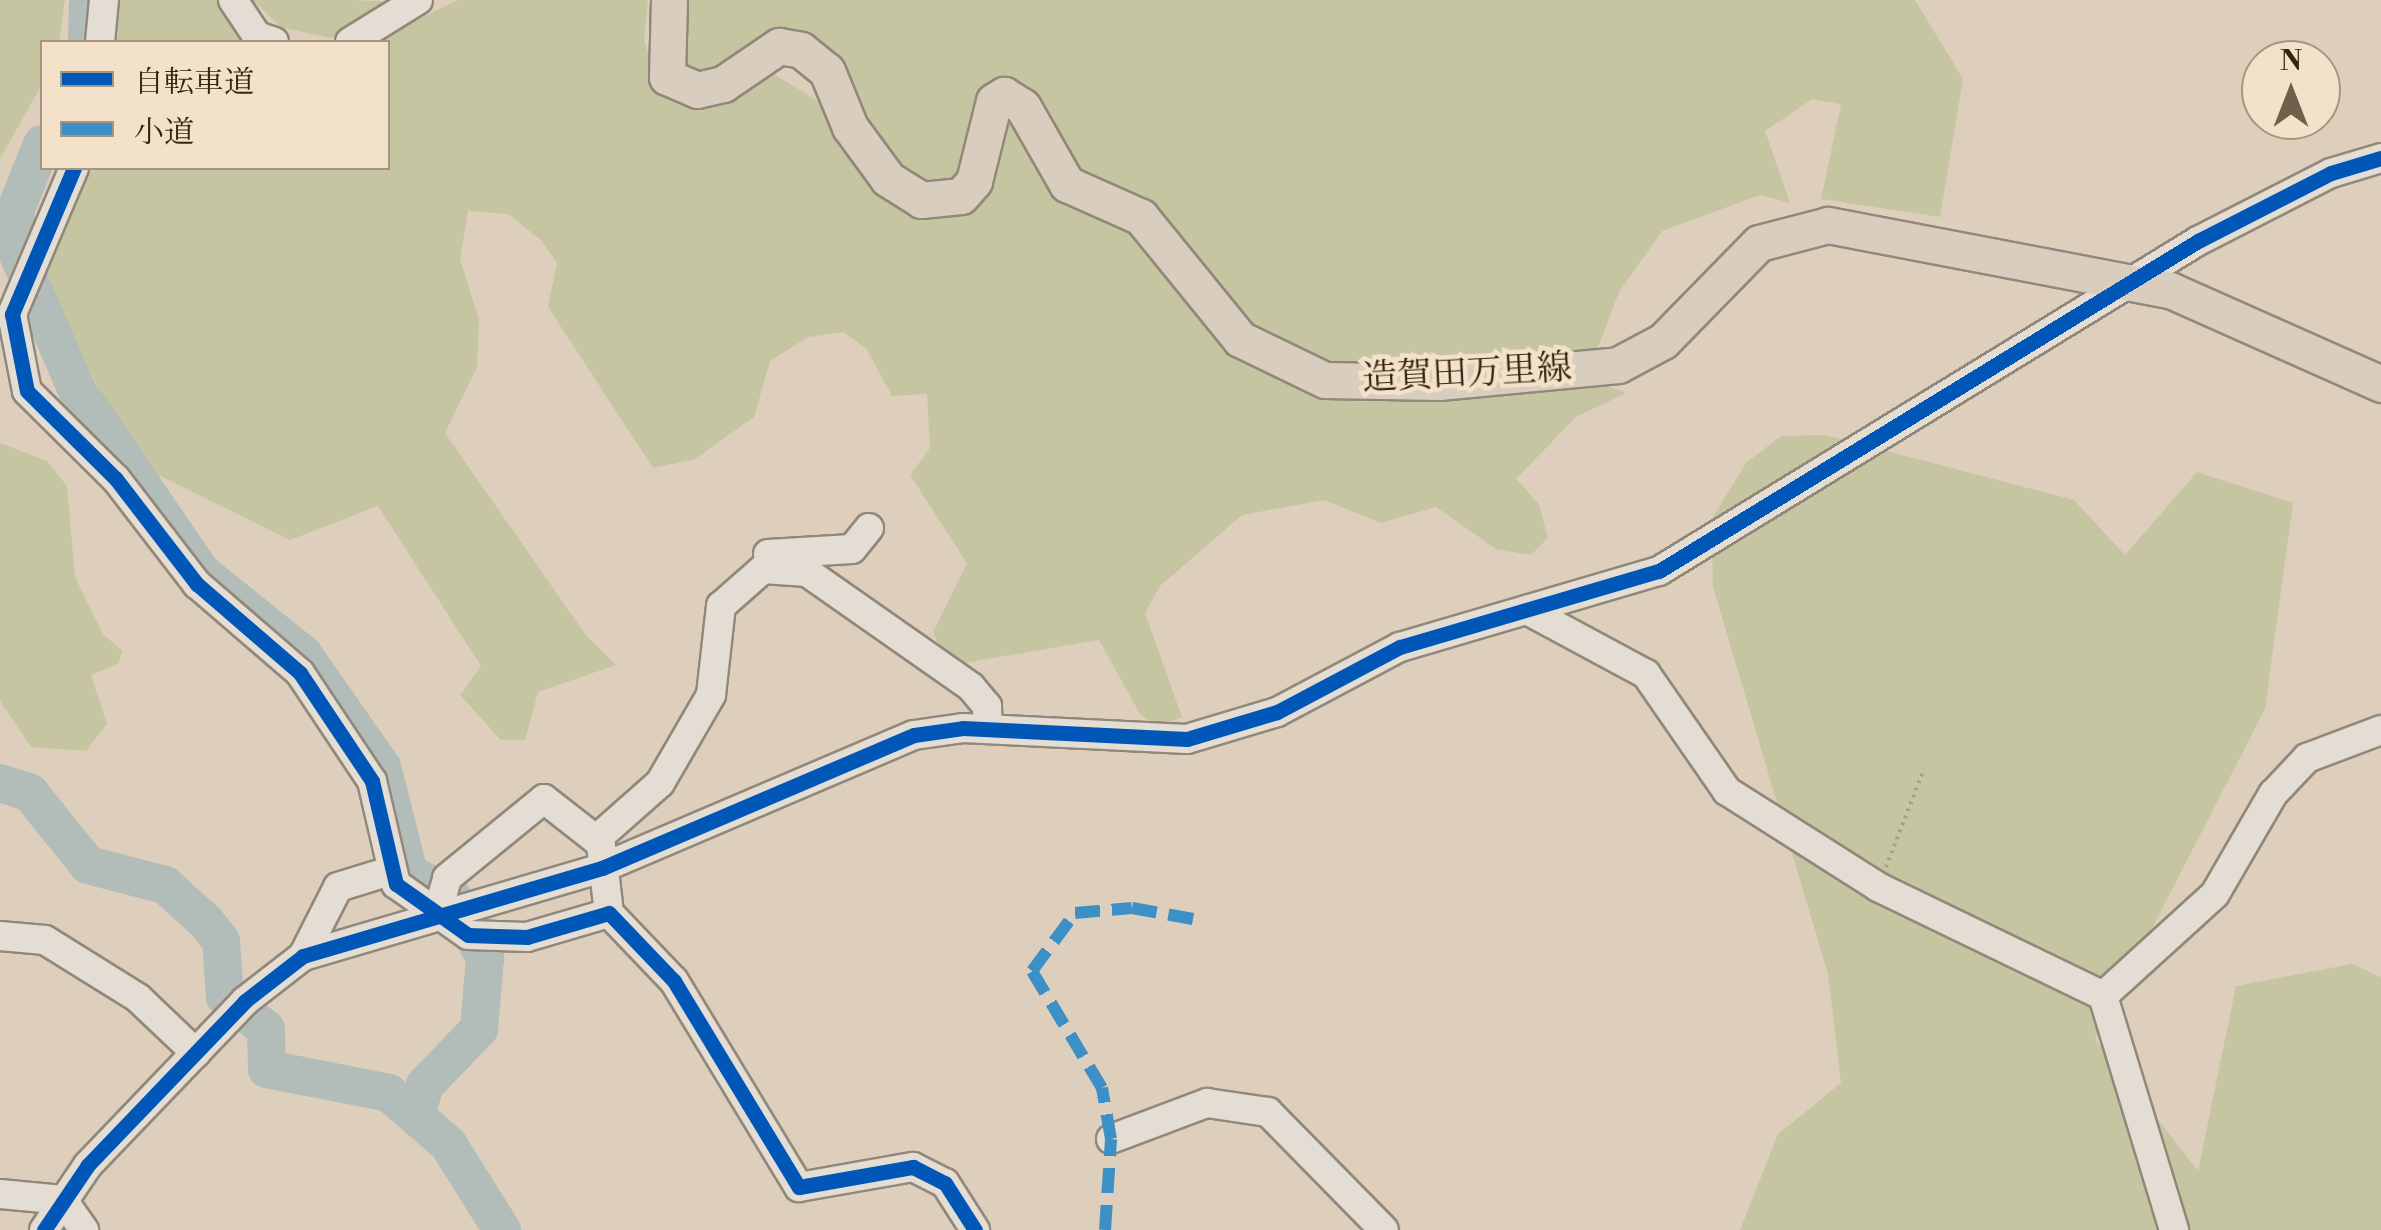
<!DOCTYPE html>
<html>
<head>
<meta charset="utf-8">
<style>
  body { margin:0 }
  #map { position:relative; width:2381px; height:1230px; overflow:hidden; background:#ddcfbb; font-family:"Libre Bodoni","Noto Serif JP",serif }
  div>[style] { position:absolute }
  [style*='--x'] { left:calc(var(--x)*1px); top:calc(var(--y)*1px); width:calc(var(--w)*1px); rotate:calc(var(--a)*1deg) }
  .green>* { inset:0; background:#c6c5a1 }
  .river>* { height:38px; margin:-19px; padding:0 19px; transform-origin:19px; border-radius:19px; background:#b2bcb8 }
  .path>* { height:4px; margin-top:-2px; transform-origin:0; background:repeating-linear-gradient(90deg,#a49d93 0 2.5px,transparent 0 7.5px) }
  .roads { filter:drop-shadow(2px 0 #92887a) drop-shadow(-2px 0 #92887a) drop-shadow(0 2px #92887a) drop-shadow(0 -2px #92887a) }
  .minor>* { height:28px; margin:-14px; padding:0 14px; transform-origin:14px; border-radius:14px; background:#e4ddd3 }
  .major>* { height:35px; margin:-17.5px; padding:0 17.5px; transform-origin:17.5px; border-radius:17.5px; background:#d8cdbe }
  .quiet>* { height:12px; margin-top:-6px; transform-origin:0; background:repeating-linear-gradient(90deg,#3d8fc7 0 25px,transparent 0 37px) }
  .cycleway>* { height:15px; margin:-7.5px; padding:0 7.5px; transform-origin:7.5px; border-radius:7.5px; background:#0057b8 }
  span { translate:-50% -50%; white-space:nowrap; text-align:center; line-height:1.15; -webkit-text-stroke:9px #f3e2c9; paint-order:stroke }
  .street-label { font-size:35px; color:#36250f }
  .legend { position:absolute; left:40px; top:40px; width:350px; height:130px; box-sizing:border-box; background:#f3e2c9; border:2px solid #a7967f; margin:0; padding:12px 18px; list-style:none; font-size:30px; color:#36250f }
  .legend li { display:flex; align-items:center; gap:20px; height:50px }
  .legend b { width:50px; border:2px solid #a7967f }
  .north { position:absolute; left:2241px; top:40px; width:100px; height:100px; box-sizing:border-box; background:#f3e2c9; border:2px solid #a7967f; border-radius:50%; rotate:0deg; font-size:28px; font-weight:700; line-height:40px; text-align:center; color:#36250f }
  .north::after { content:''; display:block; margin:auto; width:35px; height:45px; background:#70604b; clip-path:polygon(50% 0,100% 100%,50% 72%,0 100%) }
</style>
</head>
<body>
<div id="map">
  <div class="green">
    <div style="clip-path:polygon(0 0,65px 0,59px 42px,42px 42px,42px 84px,0 159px)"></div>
    <div style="clip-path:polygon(120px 0,221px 0,248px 42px,114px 42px)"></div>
    <div style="clip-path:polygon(253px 0,346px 0,382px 1px,374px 19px,331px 38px,280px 27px)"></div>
    <div style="clip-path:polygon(458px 0,648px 0,644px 40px,658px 83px,712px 100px,774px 74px,834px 111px,882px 189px,968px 203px,1003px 121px,1019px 128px,1140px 228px,1279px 377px,1589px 379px,1626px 393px,1576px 417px,1516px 479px,1539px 504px,1548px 538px,1531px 555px,1496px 549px,1436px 507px,1381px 523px,1324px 500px,1242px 515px,1160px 586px,1145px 613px,1182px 717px,1158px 727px,1140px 714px,1099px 640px,947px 666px,933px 632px,967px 563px,910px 475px,930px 448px,927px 394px,892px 396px,867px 350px,844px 332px,808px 337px,770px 361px,754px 417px,695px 459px,653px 468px,548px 307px,557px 263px,541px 240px,508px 214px,468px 211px,460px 259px,479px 320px,477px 367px,445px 433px,585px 634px,616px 665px,538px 692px,525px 740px,501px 740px,460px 695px,481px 666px,378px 506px,290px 540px,144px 468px,42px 287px,84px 168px,388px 168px,388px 42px,372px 42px)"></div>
    <div style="clip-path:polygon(677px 0,1915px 0,1963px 79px,1940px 217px,1821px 199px,1841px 104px,1812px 99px,1765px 131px,1790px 203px,1760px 195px,1662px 231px,1619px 292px,1594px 358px,1326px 371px,1275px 351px,1097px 196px,1004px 86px,967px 178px,910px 187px,820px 53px,684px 78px)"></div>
    <div style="clip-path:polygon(1825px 435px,2074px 500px,2125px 555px,2197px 472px,2293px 503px,2265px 709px,2095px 1039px,2198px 1171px,2236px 986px,2352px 964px,2381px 977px,2381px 1230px,1740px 1230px,1778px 1134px,1841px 1083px,1828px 974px,1713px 587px,1711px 520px,1746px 463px,1781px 436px)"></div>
    <div style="clip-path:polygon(0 443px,47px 461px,67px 486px,75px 577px,103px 634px,122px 651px,119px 663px,91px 675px,107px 724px,86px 751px,31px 747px,0 701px)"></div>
  </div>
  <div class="river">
    <div style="--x:87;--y:42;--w:42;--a:-88.6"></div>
    <div style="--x:42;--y:144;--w:70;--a:111.8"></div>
    <div style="--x:16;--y:209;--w:41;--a:90"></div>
    <div style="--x:16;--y:250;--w:153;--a:66.5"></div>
    <div style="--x:77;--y:390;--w:220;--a:55.7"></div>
    <div style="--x:201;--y:572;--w:131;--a:38.8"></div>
    <div style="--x:303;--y:654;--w:138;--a:55"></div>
    <div style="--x:382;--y:767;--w:109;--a:75.7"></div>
    <div style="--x:409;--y:873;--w:47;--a:27.6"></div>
    <div style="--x:451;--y:895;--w:72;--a:61.6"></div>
    <div style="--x:485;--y:958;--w:71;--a:94.8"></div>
    <div style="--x:479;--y:1029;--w:78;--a:134"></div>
    <div style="--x:425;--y:1085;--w:28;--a:107"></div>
    <div style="--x:0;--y:783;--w:32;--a:18"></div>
    <div style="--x:30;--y:793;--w:92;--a:51.1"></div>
    <div style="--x:88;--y:865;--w:80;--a:14.6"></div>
    <div style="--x:165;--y:885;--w:55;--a:42.1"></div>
    <div style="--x:206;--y:922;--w:24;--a:52"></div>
    <div style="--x:221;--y:941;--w:56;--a:85.9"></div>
    <div style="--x:225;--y:997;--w:52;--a:38"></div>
    <div style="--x:266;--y:1029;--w:40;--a:88.6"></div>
    <div style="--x:267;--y:1069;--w:124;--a:11.1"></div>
    <div style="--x:389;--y:1093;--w:78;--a:40.8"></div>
    <div style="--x:448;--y:1144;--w:102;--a:57.9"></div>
  </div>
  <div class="path">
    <div style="--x:1886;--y:867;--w:105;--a:-68.8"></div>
  </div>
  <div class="roads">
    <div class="minor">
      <div style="--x:233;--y:0;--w:43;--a:56.3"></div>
      <div style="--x:257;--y:36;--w:18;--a:19"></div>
      <div style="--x:100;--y:42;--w:42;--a:-84.6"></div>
      <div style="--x:350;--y:42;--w:80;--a:-31.7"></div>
      <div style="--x:74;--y:168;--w:159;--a:113"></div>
      <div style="--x:12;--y:314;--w:78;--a:79"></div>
      <div style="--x:27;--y:391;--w:125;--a:44.7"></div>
      <div style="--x:116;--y:479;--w:133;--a:52.4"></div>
      <div style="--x:197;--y:584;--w:136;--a:40.8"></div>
      <div style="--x:300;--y:673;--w:130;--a:56.3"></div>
      <div style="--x:372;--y:781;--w:106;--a:76.9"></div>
      <div style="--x:396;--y:884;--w:88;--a:35.3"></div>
      <div style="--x:468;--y:935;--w:59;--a:1.9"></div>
      <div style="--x:527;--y:937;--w:85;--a:-16.3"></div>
      <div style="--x:609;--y:913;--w:94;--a:46.3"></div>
      <div style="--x:674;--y:981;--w:241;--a:58.8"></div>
      <div style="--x:799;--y:1187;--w:116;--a:-10"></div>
      <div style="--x:913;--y:1167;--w:36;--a:27"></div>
      <div style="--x:945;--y:1183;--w:56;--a:57.4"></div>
      <div style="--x:768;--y:554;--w:84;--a:-3.4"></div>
      <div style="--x:852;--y:549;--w:27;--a:-51"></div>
      <div style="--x:1527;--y:610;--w:135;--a:28.3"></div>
      <div style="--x:1646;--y:674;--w:142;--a:55.3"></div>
      <div style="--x:1727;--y:791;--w:179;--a:32.4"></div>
      <div style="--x:1878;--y:887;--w:250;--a:25.8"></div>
      <div style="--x:2103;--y:996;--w:245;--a:73.1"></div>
      <div style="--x:609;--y:913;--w:78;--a:-96.7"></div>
      <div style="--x:600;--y:836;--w:80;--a:-41.5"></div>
      <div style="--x:660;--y:783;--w:102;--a:-59.9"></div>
      <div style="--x:711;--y:695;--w:90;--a:-83.6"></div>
      <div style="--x:721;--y:606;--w:56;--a:-41.4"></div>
      <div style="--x:763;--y:569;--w:44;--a:3.9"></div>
      <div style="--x:807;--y:572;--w:200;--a:35"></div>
      <div style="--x:971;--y:687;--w:25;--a:50"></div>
      <div style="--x:987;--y:706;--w:23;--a:88"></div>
      <div style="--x:437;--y:914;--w:37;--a:-74"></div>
      <div style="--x:447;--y:878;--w:125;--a:-39.2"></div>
      <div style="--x:544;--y:799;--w:70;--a:38"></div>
      <div style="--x:0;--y:936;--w:45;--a:5.1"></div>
      <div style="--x:45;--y:940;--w:110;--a:31.9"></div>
      <div style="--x:138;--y:998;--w:80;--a:43.5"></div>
      <div style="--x:303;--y:956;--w:77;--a:-63.1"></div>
      <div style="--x:338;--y:887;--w:54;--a:-17.1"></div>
      <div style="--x:2103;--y:996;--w:151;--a:-42.3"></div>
      <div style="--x:2215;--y:894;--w:116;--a:-59.9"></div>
      <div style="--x:2273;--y:794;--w:50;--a:-46.6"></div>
      <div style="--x:2307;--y:758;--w:79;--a:-20.7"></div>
      <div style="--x:1111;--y:1139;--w:103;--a:-20.6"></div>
      <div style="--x:1207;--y:1103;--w:62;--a:8.4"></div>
      <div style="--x:1268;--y:1112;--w:165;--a:45.5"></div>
      <div style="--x:0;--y:1194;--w:63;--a:5.4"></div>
      <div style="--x:63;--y:1200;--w:37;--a:55"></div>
      <div style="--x:44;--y:1230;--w:78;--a:-55.9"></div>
      <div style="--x:88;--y:1165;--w:227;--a:-46.2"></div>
      <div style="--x:245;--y:1001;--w:73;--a:-37.8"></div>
      <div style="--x:303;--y:956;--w:312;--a:-16.4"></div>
      <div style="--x:602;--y:868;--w:339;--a:-23.1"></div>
      <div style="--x:914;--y:735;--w:49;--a:-8.1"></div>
      <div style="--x:963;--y:728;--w:224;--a:2.8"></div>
      <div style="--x:1187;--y:739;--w:94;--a:-16.7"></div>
      <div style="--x:1277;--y:712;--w:139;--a:-27.9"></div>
      <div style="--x:1400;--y:647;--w:270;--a:-16.4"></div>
      <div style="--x:1659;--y:571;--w:632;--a:-31.48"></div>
      <div style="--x:2198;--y:241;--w:149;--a:-27.1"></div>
      <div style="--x:2331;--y:173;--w:52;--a:-16.7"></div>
    </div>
    <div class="major">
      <div style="--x:669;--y:0;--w:77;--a:91.5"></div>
      <div style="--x:667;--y:77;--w:33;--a:23"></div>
      <div style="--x:697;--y:90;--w:27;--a:-13"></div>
      <div style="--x:723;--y:84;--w:68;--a:-34.2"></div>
      <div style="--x:779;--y:46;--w:22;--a:10"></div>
      <div style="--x:801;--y:50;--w:33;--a:39"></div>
      <div style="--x:827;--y:71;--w:61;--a:67.7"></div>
      <div style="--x:850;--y:127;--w:64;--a:53.8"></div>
      <div style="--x:888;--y:179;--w:39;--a:32"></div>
      <div style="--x:921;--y:200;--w:40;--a:-5.7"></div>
      <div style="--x:961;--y:196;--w:20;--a:-49"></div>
      <div style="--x:974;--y:181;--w:82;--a:-76"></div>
      <div style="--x:994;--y:101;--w:12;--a:-31"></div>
      <div style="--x:1004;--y:95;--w:22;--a:32"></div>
      <div style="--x:1023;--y:107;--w:89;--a:60.3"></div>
      <div style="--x:1067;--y:184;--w:81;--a:24"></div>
      <div style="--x:1141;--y:217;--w:157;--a:50.9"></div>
      <div style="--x:1240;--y:339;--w:94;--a:25.8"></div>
      <div style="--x:1325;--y:380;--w:114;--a:1"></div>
      <div style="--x:1439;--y:382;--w:180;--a:-5.4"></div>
      <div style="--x:1618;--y:365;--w:51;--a:-28.1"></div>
      <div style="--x:1663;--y:341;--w:137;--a:-45.6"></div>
      <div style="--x:1759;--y:243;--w:71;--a:-14.6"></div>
      <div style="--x:1828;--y:225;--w:348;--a:10.8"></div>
      <div style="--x:2170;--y:290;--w:231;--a:24"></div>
    </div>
  </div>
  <div class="quiet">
    <div style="--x:1105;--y:1230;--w:91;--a:-86.2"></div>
    <div style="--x:1111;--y:1139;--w:52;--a:-100"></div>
    <div style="--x:1102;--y:1088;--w:136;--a:-120.9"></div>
    <div style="--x:1032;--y:971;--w:72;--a:-53.4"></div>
    <div style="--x:1075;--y:913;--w:57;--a:-5"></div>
    <div style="--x:1132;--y:908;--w:62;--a:10.2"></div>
  </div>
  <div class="cycleway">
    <div style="--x:74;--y:168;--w:159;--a:113"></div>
    <div style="--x:12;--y:314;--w:78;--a:79"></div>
    <div style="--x:27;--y:391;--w:125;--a:44.7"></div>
    <div style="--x:116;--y:479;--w:133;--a:52.4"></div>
    <div style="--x:197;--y:584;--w:136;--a:40.8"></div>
    <div style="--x:300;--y:673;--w:130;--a:56.3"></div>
    <div style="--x:372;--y:781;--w:106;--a:76.9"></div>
    <div style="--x:396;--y:884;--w:88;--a:35.3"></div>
    <div style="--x:468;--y:935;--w:59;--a:1.9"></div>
    <div style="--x:527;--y:937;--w:85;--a:-16.3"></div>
    <div style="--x:609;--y:913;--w:94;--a:46.3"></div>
    <div style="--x:674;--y:981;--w:241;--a:58.8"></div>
    <div style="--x:799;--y:1187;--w:116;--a:-10"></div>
    <div style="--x:913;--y:1167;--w:36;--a:27"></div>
    <div style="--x:945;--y:1183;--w:56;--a:57.4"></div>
    <div style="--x:44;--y:1230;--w:78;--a:-55.9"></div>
    <div style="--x:88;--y:1165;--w:227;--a:-46.2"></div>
    <div style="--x:245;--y:1001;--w:73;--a:-37.8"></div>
    <div style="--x:303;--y:956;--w:312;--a:-16.4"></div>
    <div style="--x:602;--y:868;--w:339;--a:-23.1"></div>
    <div style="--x:914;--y:735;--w:49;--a:-8.1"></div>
    <div style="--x:963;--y:728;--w:224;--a:2.8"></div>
    <div style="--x:1187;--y:739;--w:94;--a:-16.7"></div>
    <div style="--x:1277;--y:712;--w:139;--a:-27.9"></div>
    <div style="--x:1400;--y:647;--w:270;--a:-16.4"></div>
    <div style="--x:1659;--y:571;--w:632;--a:-31.48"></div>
    <div style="--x:2198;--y:241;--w:149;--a:-27.1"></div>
    <div style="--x:2331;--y:173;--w:52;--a:-16.7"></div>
  </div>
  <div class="street-label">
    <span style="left:1467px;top:374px;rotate:-3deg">造賀田万里線</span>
  </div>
  <ul class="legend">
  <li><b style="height:12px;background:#0057b8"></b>自転車道</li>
  <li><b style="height:12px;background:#3d8fc7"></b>小道</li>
  </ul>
  <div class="north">N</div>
</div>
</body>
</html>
